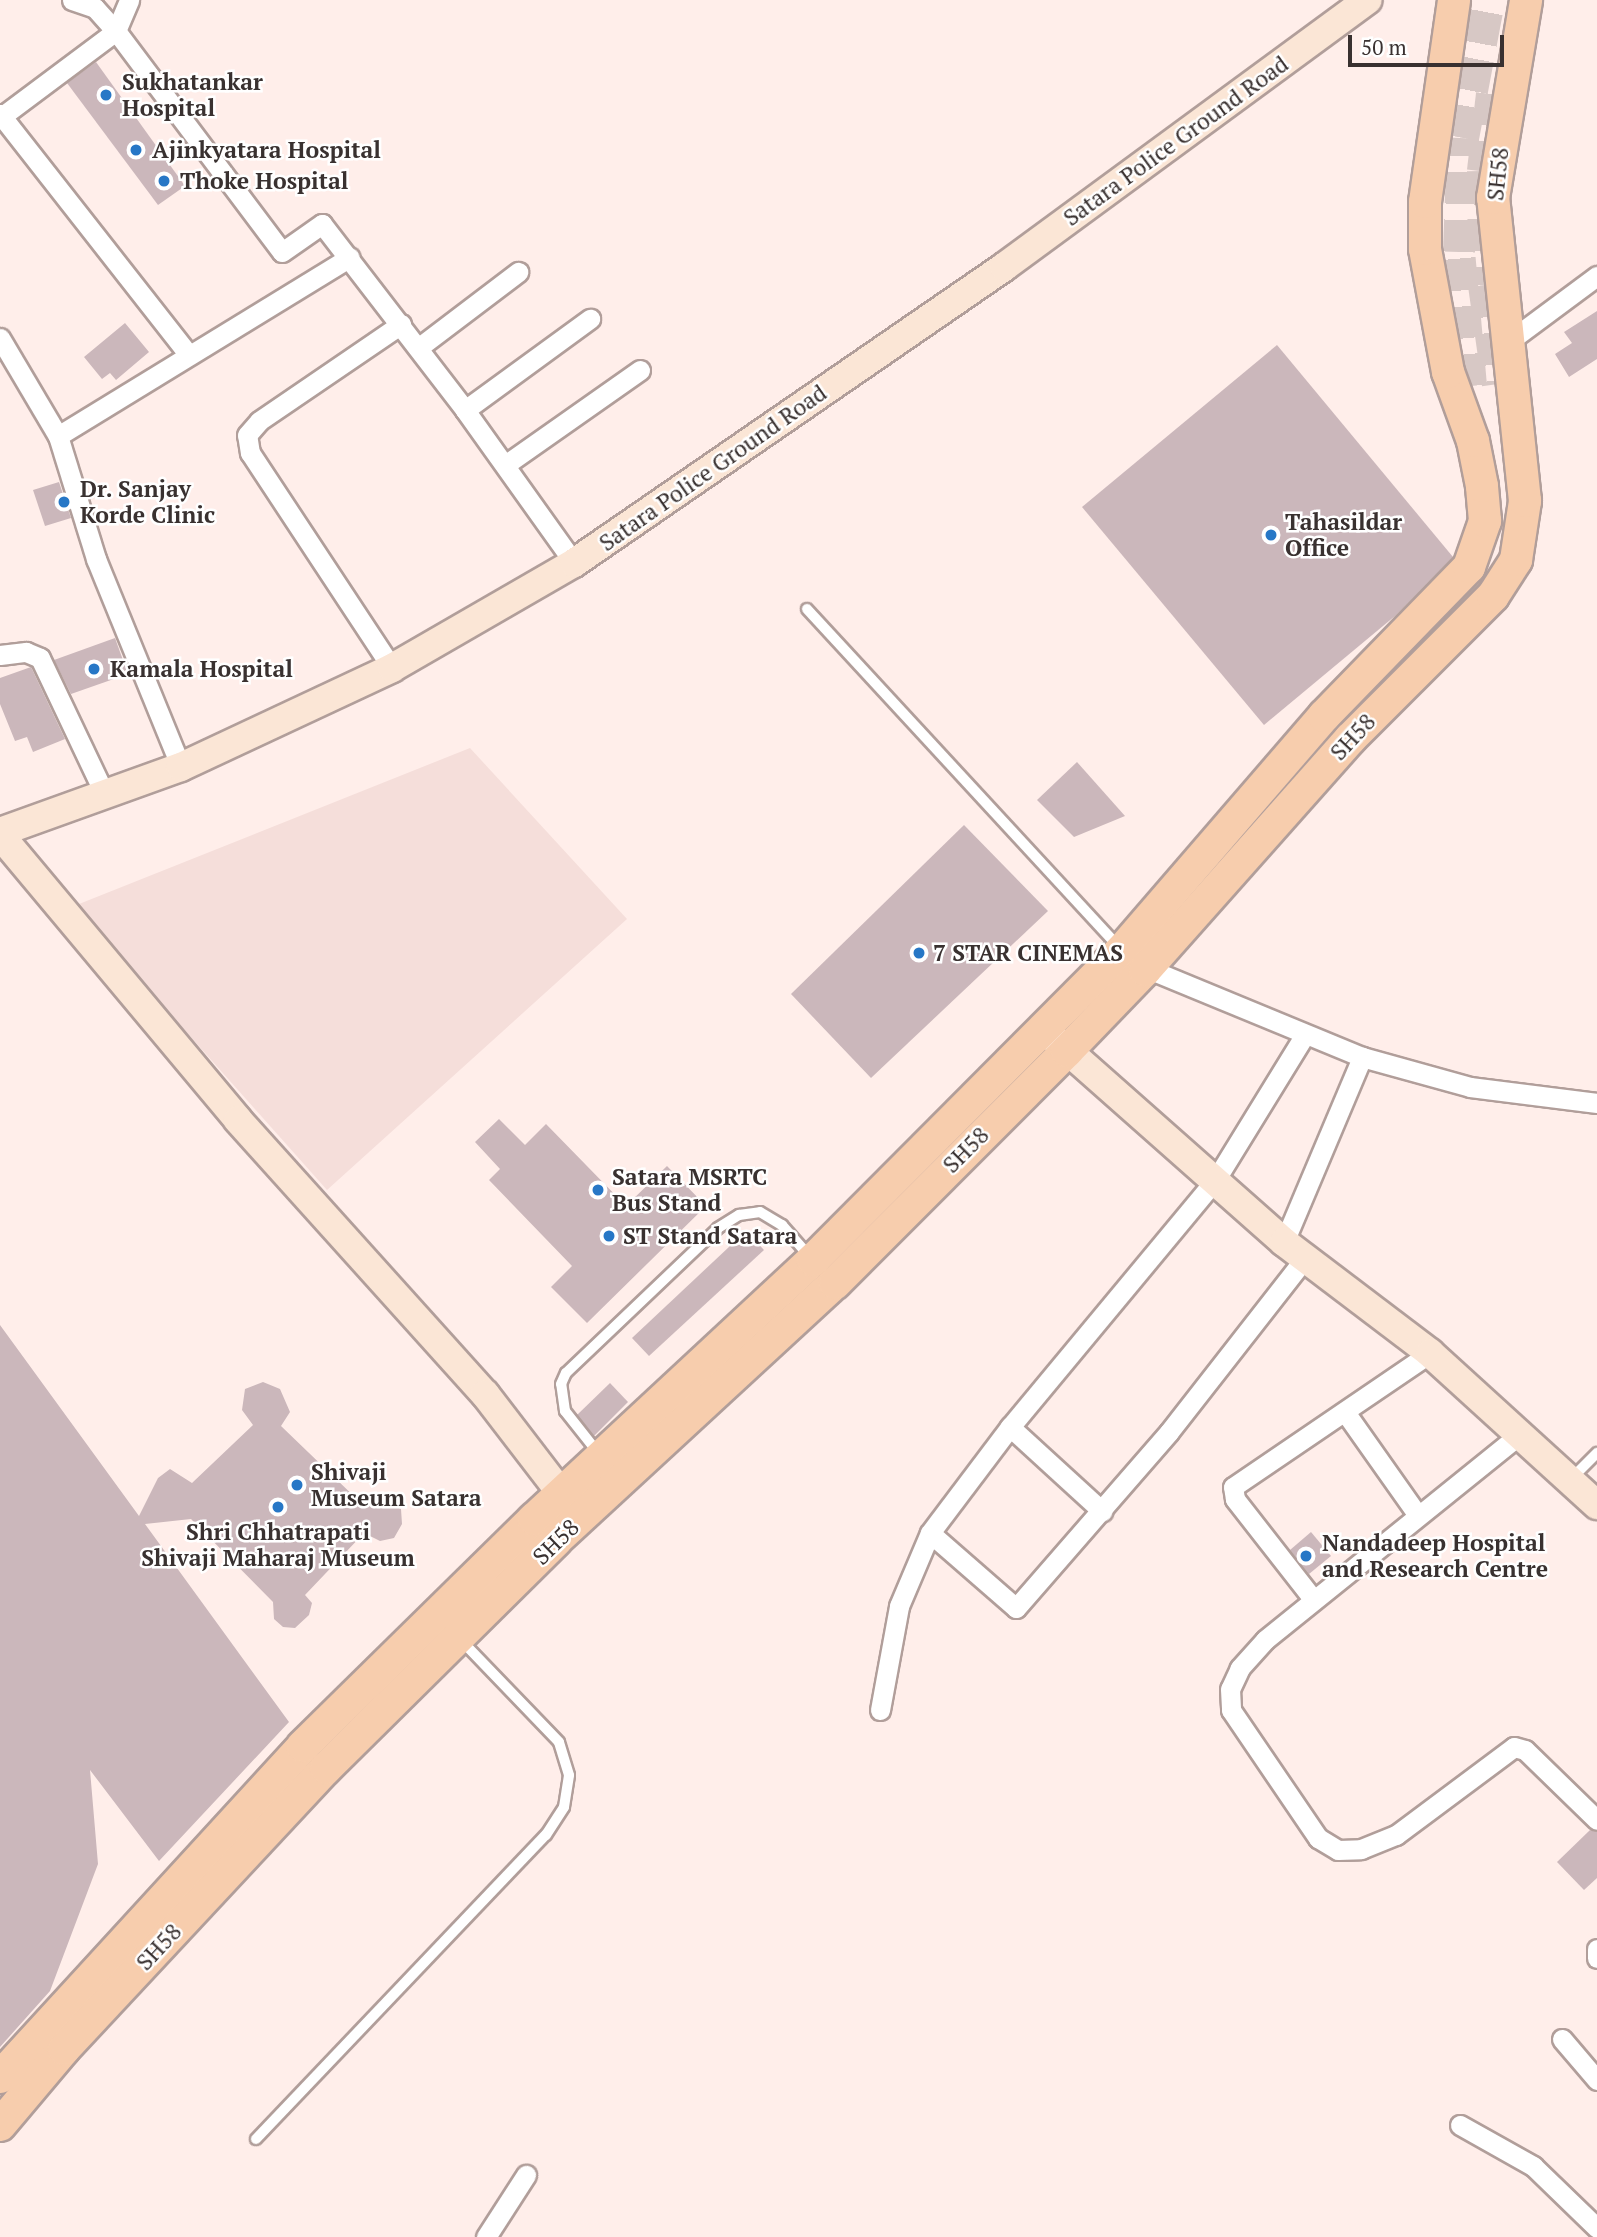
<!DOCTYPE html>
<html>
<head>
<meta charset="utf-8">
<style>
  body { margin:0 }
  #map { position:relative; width:1597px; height:2237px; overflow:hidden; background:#ffeeea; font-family:"PT Serif",serif }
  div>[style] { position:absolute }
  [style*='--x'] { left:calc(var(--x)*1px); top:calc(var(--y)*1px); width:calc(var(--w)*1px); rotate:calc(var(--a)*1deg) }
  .built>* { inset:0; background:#f5deda }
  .building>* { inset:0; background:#cbb7bb }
  .primary-tunnel>* { height:32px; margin-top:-16px; transform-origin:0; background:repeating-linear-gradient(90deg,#d7c8c5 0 32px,transparent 0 48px) }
  .roads { filter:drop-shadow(2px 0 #b19e9a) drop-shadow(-2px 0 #b19e9a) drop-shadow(0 2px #b19e9a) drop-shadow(0 -2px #b19e9a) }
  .lane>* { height:10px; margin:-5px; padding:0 5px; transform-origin:5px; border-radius:5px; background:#fff }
  .street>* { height:19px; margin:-9.5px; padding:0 9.5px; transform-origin:9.5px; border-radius:9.5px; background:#fff }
  .secondary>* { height:28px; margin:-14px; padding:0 14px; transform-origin:14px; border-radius:14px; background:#fbe6d6 }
  .primary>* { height:32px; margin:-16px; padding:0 16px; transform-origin:16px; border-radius:16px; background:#f7cdad }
  .dots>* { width:19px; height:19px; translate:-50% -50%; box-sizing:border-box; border:4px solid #fff; border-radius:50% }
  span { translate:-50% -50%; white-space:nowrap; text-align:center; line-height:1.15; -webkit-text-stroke:5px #fff; paint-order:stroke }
  .poi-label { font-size:23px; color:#393130; font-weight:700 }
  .left { translate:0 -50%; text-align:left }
  .street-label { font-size:23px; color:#393130 }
  .scale { position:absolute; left:1348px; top:35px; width:156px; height:32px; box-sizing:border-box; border:4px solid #393130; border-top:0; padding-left:9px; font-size:21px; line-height:24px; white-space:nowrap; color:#393130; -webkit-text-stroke:5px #fff; paint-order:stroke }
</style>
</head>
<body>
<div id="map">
  <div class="built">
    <div style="clip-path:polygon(470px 748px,627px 919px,327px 1190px,74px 906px)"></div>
  </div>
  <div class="building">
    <div style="clip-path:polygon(96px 62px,185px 186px,158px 205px,67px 83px)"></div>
    <div style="clip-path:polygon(1597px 311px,1597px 359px,1569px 377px,1555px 354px,1572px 343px,1564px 332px)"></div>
    <div style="clip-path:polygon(125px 323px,149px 352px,116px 380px,110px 373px,102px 379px,84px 357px)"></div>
    <div style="clip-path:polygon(1277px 345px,1453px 557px,1395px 616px,1264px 725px,1082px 507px)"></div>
    <div style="clip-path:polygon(59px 482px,71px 518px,45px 526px,33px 490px)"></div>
    <div style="clip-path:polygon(115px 638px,128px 674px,71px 694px,54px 660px)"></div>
    <div style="clip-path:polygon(31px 667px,65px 739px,33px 752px,27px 737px,15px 741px,0 704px,0 678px)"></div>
    <div style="clip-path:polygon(1077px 762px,1125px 816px,1074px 837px,1037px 800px)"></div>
    <div style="clip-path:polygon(964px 825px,1048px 911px,871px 1078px,791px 994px)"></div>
    <div style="clip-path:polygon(499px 1119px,525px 1145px,546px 1124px,626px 1206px,667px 1166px,706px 1206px,587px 1323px,551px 1287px,572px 1266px,489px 1180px,500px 1169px,475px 1142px)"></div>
    <div style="clip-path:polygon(746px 1231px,764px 1250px,649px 1356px,632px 1338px)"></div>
    <div style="clip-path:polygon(0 1325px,139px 1516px,158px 1478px,170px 1469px,192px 1483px,253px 1425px,242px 1410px,245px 1389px,263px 1382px,280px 1389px,290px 1412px,281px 1426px,362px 1504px,372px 1496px,401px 1509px,402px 1524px,394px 1538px,380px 1541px,364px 1533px,305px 1595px,312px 1603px,309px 1615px,295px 1628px,283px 1627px,274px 1619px,273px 1602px,191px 1519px,145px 1524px,289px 1722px,159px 1861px,90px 1770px,98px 1864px,50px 1991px,0 2047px)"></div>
    <div style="clip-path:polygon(610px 1383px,628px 1402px,594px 1436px,577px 1415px)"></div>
    <div style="clip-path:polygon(1311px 1532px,1331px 1556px,1309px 1574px,1290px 1550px)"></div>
    <div style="clip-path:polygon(1590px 1830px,1597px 1832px,1597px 1878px,1584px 1890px,1557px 1862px)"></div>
  </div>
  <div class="primary-tunnel">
    <div style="--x:1492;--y:94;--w:78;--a:96.7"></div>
    <div style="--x:1483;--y:171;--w:114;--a:89.5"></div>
    <div style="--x:1484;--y:285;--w:100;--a:82"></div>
    <div style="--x:1471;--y:386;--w:135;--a:-95.1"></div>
    <div style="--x:1459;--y:252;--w:114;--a:-88"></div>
    <div style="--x:1463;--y:138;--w:140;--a:-79.3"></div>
  </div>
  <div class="roads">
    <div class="lane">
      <div style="--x:807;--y:609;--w:460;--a:47.3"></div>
      <div style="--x:599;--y:1454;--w:55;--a:-128.3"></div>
      <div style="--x:565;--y:1411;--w:27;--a:-98"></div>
      <div style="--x:561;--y:1384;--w:12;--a:-66"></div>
      <div style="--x:566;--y:1373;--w:210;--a:-43.6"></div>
      <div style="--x:718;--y:1228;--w:25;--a:-32"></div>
      <div style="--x:739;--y:1215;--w:21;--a:-8"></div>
      <div style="--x:760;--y:1212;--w:26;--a:31"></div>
      <div style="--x:782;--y:1225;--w:43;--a:48.8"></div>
      <div style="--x:1571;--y:1479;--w:37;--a:-45"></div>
      <div style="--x:256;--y:2139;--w:420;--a:-46.4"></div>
      <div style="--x:546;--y:1835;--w:33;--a:-57"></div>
      <div style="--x:564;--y:1807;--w:32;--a:-81"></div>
      <div style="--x:569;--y:1775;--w:34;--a:-107"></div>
      <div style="--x:559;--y:1742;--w:141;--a:-133.9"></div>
    </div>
    <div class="street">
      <div style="--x:72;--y:0;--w:24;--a:19"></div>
      <div style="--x:95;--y:8;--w:31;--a:48"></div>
      <div style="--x:116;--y:31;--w:276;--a:53.1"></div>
      <div style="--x:282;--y:252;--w:49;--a:-35"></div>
      <div style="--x:322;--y:224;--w:235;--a:52.4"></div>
      <div style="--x:465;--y:410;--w:188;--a:54.5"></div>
      <div style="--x:0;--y:114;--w:306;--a:51.9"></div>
      <div style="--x:5;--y:114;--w:139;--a:-36.8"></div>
      <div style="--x:116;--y:31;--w:34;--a:-67"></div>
      <div style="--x:0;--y:338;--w:114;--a:59.4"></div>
      <div style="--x:58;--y:436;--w:129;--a:72.8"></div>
      <div style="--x:96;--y:559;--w:225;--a:67.8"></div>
      <div style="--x:1508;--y:342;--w:111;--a:-36.6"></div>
      <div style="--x:418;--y:348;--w:126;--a:-37.2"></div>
      <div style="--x:465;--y:410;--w:155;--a:-36.1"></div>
      <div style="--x:58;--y:436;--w:342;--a:-31.5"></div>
      <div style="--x:505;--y:465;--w:165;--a:-35.1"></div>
      <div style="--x:0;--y:655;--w:26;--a:-7"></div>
      <div style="--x:26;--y:652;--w:15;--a:23"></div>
      <div style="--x:40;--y:658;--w:152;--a:64.6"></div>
      <div style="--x:392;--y:668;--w:258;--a:-123.4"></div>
      <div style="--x:250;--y:453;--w:18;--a:-99"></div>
      <div style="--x:247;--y:435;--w:18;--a:-49"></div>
      <div style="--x:259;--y:421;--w:172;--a:-34.3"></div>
      <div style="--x:1139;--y:965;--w:241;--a:22.4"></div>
      <div style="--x:1362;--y:1057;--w:112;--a:15.5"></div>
      <div style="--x:1470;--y:1087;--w:128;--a:7.2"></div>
      <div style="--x:1284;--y:1242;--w:201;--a:-67.1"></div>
      <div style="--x:1345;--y:1412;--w:125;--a:54.8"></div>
      <div style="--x:1010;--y:1427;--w:125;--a:42.4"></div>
      <div style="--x:1519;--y:1435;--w:326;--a:141.1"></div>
      <div style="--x:1265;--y:1640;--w:38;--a:132"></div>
      <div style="--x:1240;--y:1668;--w:23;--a:115"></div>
      <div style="--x:1230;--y:1689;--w:21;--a:87"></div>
      <div style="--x:1231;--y:1710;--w:155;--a:55.8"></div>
      <div style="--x:1318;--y:1838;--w:23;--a:31"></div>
      <div style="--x:1338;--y:1850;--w:23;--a:-2"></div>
      <div style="--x:1361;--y:1849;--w:38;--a:-22"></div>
      <div style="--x:1396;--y:1835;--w:147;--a:-36.7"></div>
      <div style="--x:1514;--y:1747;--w:11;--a:15"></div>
      <div style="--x:1525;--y:1750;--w:100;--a:44.2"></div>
      <div style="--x:930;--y:1533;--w:114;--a:41.1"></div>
      <div style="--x:1016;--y:1608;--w:233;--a:-49"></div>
      <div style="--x:1169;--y:1432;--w:221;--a:-52"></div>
      <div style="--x:1313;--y:1599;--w:127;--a:-128"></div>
      <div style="--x:1235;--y:1499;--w:12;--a:-99"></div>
      <div style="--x:1233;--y:1487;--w:238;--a:-34.2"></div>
      <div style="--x:880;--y:1710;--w:106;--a:-79.6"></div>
      <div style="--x:899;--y:1606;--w:79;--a:-67"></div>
      <div style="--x:930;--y:1533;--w:133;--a:-53"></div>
      <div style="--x:1010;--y:1427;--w:322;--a:-50.3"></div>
      <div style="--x:1216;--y:1179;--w:168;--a:-58.4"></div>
      <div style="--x:1597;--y:1949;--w:9;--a:90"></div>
      <div style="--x:1562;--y:2039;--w:54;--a:49.5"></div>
      <div style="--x:1460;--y:2125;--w:84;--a:29.3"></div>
      <div style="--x:1533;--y:2166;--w:89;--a:44.1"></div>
      <div style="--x:486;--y:2237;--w:74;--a:-57.2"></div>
    </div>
    <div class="secondary">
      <div style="--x:0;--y:832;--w:192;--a:-19.8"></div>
      <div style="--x:181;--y:767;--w:233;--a:-25.1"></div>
      <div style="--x:392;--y:668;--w:210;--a:-30"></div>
      <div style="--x:574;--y:563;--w:522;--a:-34.54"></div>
      <div style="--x:1004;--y:267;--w:451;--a:-36.3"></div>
      <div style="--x:0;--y:835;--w:371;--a:50.1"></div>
      <div style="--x:238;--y:1120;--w:369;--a:48"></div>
      <div style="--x:485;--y:1394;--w:125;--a:52.5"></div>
      <div style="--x:1050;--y:1035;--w:312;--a:41.5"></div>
      <div style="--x:1284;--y:1242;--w:183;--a:37.2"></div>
      <div style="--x:1430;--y:1353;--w:226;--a:42.3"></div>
    </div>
    <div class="primary">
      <div style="--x:0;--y:2077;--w:449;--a:-47.5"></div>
      <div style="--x:303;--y:1746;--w:324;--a:-44.5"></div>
      <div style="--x:534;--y:1519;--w:381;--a:-42.9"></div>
      <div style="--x:813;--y:1260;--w:438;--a:-45.1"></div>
      <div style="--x:1122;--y:950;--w:309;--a:-49.2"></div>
      <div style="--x:1324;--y:716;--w:208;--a:-45.8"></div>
      <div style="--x:1469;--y:567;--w:49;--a:-70.8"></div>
      <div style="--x:1485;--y:521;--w:35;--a:-95"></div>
      <div style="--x:1482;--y:486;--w:46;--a:-101.3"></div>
      <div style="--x:1473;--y:441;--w:73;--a:-109.9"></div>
      <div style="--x:1448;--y:372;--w:125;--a:-100.6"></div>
      <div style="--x:1425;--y:249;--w:47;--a:-90"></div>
      <div style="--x:1425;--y:202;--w:204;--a:-81.8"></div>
      <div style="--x:0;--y:2125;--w:99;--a:-49.9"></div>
      <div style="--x:64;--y:2049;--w:384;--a:-47"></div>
      <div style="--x:326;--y:1768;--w:322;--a:-44.7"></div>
      <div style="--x:555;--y:1541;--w:381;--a:-42.7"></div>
      <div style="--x:835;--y:1283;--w:328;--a:-45"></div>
      <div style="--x:1067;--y:1051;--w:112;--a:-46.1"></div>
      <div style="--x:1145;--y:970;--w:309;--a:-48.4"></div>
      <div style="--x:1350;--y:739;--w:202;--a:-45"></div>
      <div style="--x:1493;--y:596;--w:43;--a:-57.4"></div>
      <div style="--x:1516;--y:560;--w:60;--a:-81.3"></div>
      <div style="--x:1525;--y:501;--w:305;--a:-96"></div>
      <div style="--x:1493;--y:198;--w:201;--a:-80.5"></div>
    </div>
  </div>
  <div class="dots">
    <div style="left:106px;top:95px;background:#2777c6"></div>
    <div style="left:136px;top:150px;background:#2777c6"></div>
    <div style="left:164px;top:181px;background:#2777c6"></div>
    <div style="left:64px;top:502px;background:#2777c6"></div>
    <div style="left:1271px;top:535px;background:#2777c6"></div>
    <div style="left:94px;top:669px;background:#2777c6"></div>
    <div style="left:919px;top:953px;background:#2777c6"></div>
    <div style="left:598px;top:1190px;background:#2777c6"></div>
    <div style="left:609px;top:1236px;background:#2777c6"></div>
    <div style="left:297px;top:1485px;background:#2777c6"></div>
    <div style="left:278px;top:1507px;background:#2777c6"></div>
    <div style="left:1306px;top:1556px;background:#2777c6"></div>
  </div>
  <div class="poi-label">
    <span class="left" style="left:122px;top:95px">Sukhatankar<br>Hospital</span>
    <span class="left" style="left:152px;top:150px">Ajinkyatara Hospital</span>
    <span class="left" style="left:180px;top:181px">Thoke Hospital</span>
    <span class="left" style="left:80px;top:502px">Dr. Sanjay<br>Korde Clinic</span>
    <span class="left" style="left:1285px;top:535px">Tahasildar<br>Office</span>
    <span class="left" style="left:110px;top:669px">Kamala Hospital</span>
    <span class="left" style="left:933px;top:953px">7 STAR CINEMAS</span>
    <span class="left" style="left:612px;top:1190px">Satara MSRTC<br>Bus Stand</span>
    <span class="left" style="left:623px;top:1236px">ST Stand Satara</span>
    <span class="left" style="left:311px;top:1485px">Shivaji<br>Museum Satara</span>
    <span style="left:278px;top:1545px">Shri Chhatrapati<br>Shivaji Maharaj Museum</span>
    <span class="left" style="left:1322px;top:1556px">Nandadeep Hospital<br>and Research Centre</span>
  </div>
  <div class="street-label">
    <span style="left:1176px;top:141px;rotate:-36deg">Satara Police Ground Road</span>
    <span style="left:1498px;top:174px;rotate:-84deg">SH58</span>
    <span style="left:713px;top:468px;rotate:-35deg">Satara Police Ground Road</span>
    <span style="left:1353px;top:737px;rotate:-47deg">SH58</span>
    <span style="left:966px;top:1150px;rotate:-45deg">SH58</span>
    <span style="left:556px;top:1542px;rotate:-44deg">SH58</span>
    <span style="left:159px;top:1947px;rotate:-47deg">SH58</span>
  </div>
  <div class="scale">50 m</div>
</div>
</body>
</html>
